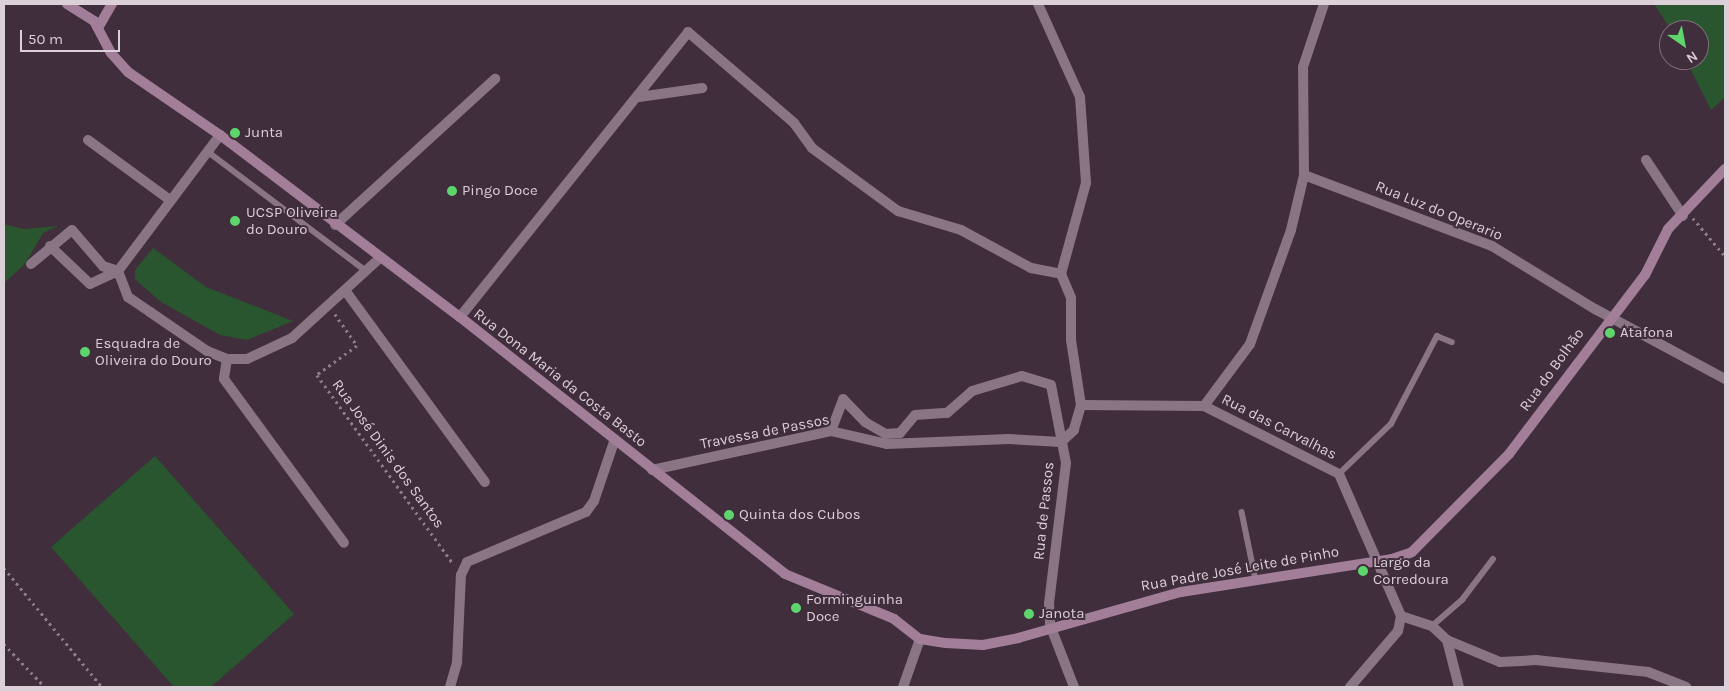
<!DOCTYPE html>
<html>
<head>
<meta charset="utf-8">
<style>
  body { margin:0 }
  #map { position:relative; width:1729px; height:691px; overflow:hidden; background:#402e3c; font-family:Karla,sans-serif }
  div>[style] { position:absolute }
  [style*='--x'] { left:calc(var(--x)*1px); top:calc(var(--y)*1px); width:calc(var(--w)*1px); rotate:calc(var(--a)*1deg) }
  .green>* { inset:0; background:#29562e }
  .path>* { height:2.5px; margin-top:-1.25px; transform-origin:0; background:repeating-linear-gradient(90deg,#8c7d89 0 2.5px,transparent 0 6.5px) }
  .lane>* { height:5.5px; margin:-2.75px; padding:0 2.75px; transform-origin:2.75px; border-radius:2.75px; background:#8a7584 }
  .street>* { height:10px; margin:-5px; padding:0 5px; transform-origin:5px; border-radius:5px; background:#8a7584 }
  .secondary>* { height:10px; margin:-5px; padding:0 5px; transform-origin:5px; border-radius:5px; background:#a27e99 }
  .dots>* { width:14px; height:14px; translate:-50% -50%; box-sizing:border-box; border:2px solid #402e3c; border-radius:50% }
  span { translate:-50% -50%; white-space:nowrap; text-align:center; line-height:1.15; -webkit-text-stroke:4px #402e3c; paint-order:stroke }
  .poi-label { font-size:15px; color:#dbcfd8 }
  .left { translate:0 -50%; text-align:left }
  .street-label { font-size:15px; color:#dbcfd8 }
  .frame { position:absolute; inset:0; border:5px solid #dbcfd8; pointer-events:none }
  .north { position:absolute; left:1659px; top:20px; width:50px; height:50px; box-sizing:border-box; background:#402e3c; border:1px solid #7e6e7a; border-radius:50%; rotate:147deg; font-size:14px; font-weight:700; line-height:20px; text-align:center; color:#dbcfd8 }
  .north::after { content:''; display:block; margin:auto; width:18px; height:22px; background:#5ed56c; clip-path:polygon(50% 0,100% 100%,50% 72%,0 100%) }
  .scale { position:absolute; left:20px; top:30px; width:100px; height:22px; box-sizing:border-box; border:2px solid #dbcfd8; border-top:0; padding-left:6px; font-size:15px; line-height:18px; white-space:nowrap; color:#dbcfd8; -webkit-text-stroke:4px #402e3c; paint-order:stroke }
</style>
</head>
<body>
<div id="map">
  <div class="green">
    <div style="clip-path:polygon(1654px 4px,1725px 4px,1725px 97px,1711px 110px,1686px 60px,1699px 60px,1699px 30px,1671px 30px)"></div>
    <div style="clip-path:polygon(4px 224px,23px 229px,58px 226px,43px 233px,25px 264px,4px 283px)"></div>
    <div style="clip-path:polygon(153px 248px,206px 287px,293px 321px,247px 340px,220px 335px,161px 302px,135px 279px,135px 270px)"></div>
    <div style="clip-path:polygon(155px 456px,294px 614px,211px 687px,174px 687px,51px 547px)"></div>
  </div>
  <div class="path">
    <div style="--x:1693;--y:218;--w:50;--a:49.9"></div>
    <div style="--x:335;--y:314;--w:39;--a:55"></div>
    <div style="--x:357;--y:346;--w:49;--a:144.1"></div>
    <div style="--x:317;--y:375;--w:234;--a:54.2"></div>
    <div style="--x:4;--y:568;--w:154;--a:50.5"></div>
    <div style="--x:4;--y:644;--w:59;--a:46.4"></div>
  </div>
  <div class="lane">
    <div style="--x:207;--y:151;--w:199;--a:37"></div>
    <div style="--x:1339;--y:474;--w:72;--a:-43.9"></div>
    <div style="--x:1391;--y:424;--w:99;--a:-62.4"></div>
    <div style="--x:1437;--y:336;--w:16;--a:22"></div>
    <div style="--x:1242;--y:512;--w:69;--a:78.4"></div>
    <div style="--x:1432;--y:626;--w:40;--a:-41"></div>
    <div style="--x:1462;--y:600;--w:51;--a:-52.9"></div>
  </div>
  <div class="street">
    <div style="--x:1038;--y:4;--w:102;--a:65.7"></div>
    <div style="--x:1080;--y:97;--w:86;--a:86"></div>
    <div style="--x:1086;--y:183;--w:94;--a:105.4"></div>
    <div style="--x:1061;--y:274;--w:26;--a:67"></div>
    <div style="--x:1071;--y:298;--w:42;--a:90"></div>
    <div style="--x:1071;--y:340;--w:66;--a:81.3"></div>
    <div style="--x:1081;--y:405;--w:26;--a:106"></div>
    <div style="--x:1074;--y:430;--w:18;--a:137"></div>
    <div style="--x:639;--y:97;--w:64;--a:-8.1"></div>
    <div style="--x:88;--y:140;--w:102;--a:36.2"></div>
    <div style="--x:1646;--y:160;--w:67;--a:56.5"></div>
    <div style="--x:1304;--y:175;--w:201;--a:20.7"></div>
    <div style="--x:1492;--y:246;--w:121;--a:31.5"></div>
    <div style="--x:1595;--y:309;--w:148;--a:28.3"></div>
    <div style="--x:335;--y:225;--w:217;--a:-42.4"></div>
    <div style="--x:50;--y:246;--w:55;--a:43.5"></div>
    <div style="--x:90;--y:284;--w:31;--a:-25"></div>
    <div style="--x:31;--y:264;--w:53;--a:-39.7"></div>
    <div style="--x:72;--y:230;--w:48;--a:49.3"></div>
    <div style="--x:103;--y:266;--w:16;--a:18"></div>
    <div style="--x:118;--y:271;--w:28;--a:69"></div>
    <div style="--x:128;--y:297;--w:27;--a:34"></div>
    <div style="--x:150;--y:312;--w:69;--a:34.4"></div>
    <div style="--x:207;--y:351;--w:22;--a:22"></div>
    <div style="--x:227;--y:359;--w:20;--a:0"></div>
    <div style="--x:247;--y:359;--w:50;--a:-25"></div>
    <div style="--x:292;--y:338;--w:119;--a:-42.3"></div>
    <div style="--x:118;--y:271;--w:170;--a:-53.1"></div>
    <div style="--x:347;--y:293;--w:234;--a:53.9"></div>
    <div style="--x:460;--y:317;--w:365;--a:-51.3"></div>
    <div style="--x:688;--y:32;--w:140;--a:40.6"></div>
    <div style="--x:794;--y:123;--w:31;--a:54"></div>
    <div style="--x:812;--y:148;--w:107;--a:36.2"></div>
    <div style="--x:898;--y:211;--w:66;--a:16.8"></div>
    <div style="--x:961;--y:230;--w:80;--a:28.5"></div>
    <div style="--x:1031;--y:268;--w:31;--a:11"></div>
    <div style="--x:227;--y:359;--w:20;--a:99"></div>
    <div style="--x:224;--y:379;--w:203;--a:53.8"></div>
    <div style="--x:1081;--y:405;--w:123;--a:0.5"></div>
    <div style="--x:1204;--y:406;--w:151;--a:26.7"></div>
    <div style="--x:1339;--y:474;--w:155;--a:66.4"></div>
    <div style="--x:1401;--y:616;--w:15;--a:101"></div>
    <div style="--x:1398;--y:631;--w:74;--a:130.6"></div>
    <div style="--x:1204;--y:406;--w:77;--a:-53.4"></div>
    <div style="--x:1250;--y:344;--w:121;--a:-70.2"></div>
    <div style="--x:1291;--y:230;--w:57;--a:-76.7"></div>
    <div style="--x:1304;--y:175;--w:108;--a:-90.5"></div>
    <div style="--x:1303;--y:67;--w:66;--a:-71.6"></div>
    <div style="--x:831;--y:431;--w:34;--a:-69"></div>
    <div style="--x:843;--y:399;--w:32;--a:46"></div>
    <div style="--x:865;--y:422;--w:24;--a:30"></div>
    <div style="--x:886;--y:434;--w:14;--a:-4"></div>
    <div style="--x:900;--y:433;--w:23;--a:-50"></div>
    <div style="--x:915;--y:415;--w:32;--a:-4"></div>
    <div style="--x:947;--y:413;--w:33;--a:-41"></div>
    <div style="--x:972;--y:391;--w:52;--a:-16.7"></div>
    <div style="--x:1022;--y:376;--w:30;--a:17"></div>
    <div style="--x:1051;--y:385;--w:79;--a:79.1"></div>
    <div style="--x:1066;--y:463;--w:141;--a:96.9"></div>
    <div style="--x:1049;--y:603;--w:22;--a:87"></div>
    <div style="--x:1050;--y:625;--w:66;--a:68.8"></div>
    <div style="--x:652;--y:470;--w:183;--a:-12.3"></div>
    <div style="--x:831;--y:431;--w:57;--a:13.1"></div>
    <div style="--x:887;--y:444;--w:122;--a:-2.3"></div>
    <div style="--x:1009;--y:439;--w:52;--a:3.3"></div>
    <div style="--x:1401;--y:616;--w:33;--a:18"></div>
    <div style="--x:1432;--y:626;--w:21;--a:43"></div>
    <div style="--x:1447;--y:640;--w:57;--a:22.5"></div>
    <div style="--x:1500;--y:662;--w:36;--a:-3"></div>
    <div style="--x:1536;--y:660;--w:113;--a:6.1"></div>
    <div style="--x:1648;--y:672;--w:41;--a:21.5"></div>
    <div style="--x:1447;--y:640;--w:49;--a:75.7"></div>
    <div style="--x:450;--y:687;--w:26;--a:-74"></div>
    <div style="--x:457;--y:662;--w:87;--a:-87.4"></div>
    <div style="--x:461;--y:575;--w:14;--a:-65"></div>
    <div style="--x:467;--y:562;--w:129;--a:-22.8"></div>
    <div style="--x:586;--y:512;--w:14;--a:-54"></div>
    <div style="--x:594;--y:501;--w:65;--a:-71.3"></div>
    <div style="--x:903;--y:687;--w:51;--a:-70.5"></div>
  </div>
  <div class="secondary">
    <div style="--x:67;--y:4;--w:32;--a:32"></div>
    <div style="--x:94;--y:21;--w:36;--a:62"></div>
    <div style="--x:111;--y:53;--w:25;--a:48"></div>
    <div style="--x:128;--y:72;--w:112;--a:34.4"></div>
    <div style="--x:220;--y:135;--w:301;--a:37.2"></div>
    <div style="--x:460;--y:317;--w:414;--a:38.3"></div>
    <div style="--x:785;--y:574;--w:118;--a:22.4"></div>
    <div style="--x:894;--y:619;--w:33;--a:38"></div>
    <div style="--x:920;--y:639;--w:26;--a:9"></div>
    <div style="--x:946;--y:643;--w:37;--a:3"></div>
    <div style="--x:983;--y:645;--w:36;--a:-11"></div>
    <div style="--x:1018;--y:638;--w:169;--a:-15.8"></div>
    <div style="--x:1181;--y:592;--w:214;--a:-8.9"></div>
    <div style="--x:1392;--y:559;--w:21;--a:-19"></div>
    <div style="--x:1412;--y:552;--w:138;--a:-45.3"></div>
    <div style="--x:1509;--y:454;--w:225;--a:-52.8"></div>
    <div style="--x:1645;--y:275;--w:51;--a:-63.4"></div>
    <div style="--x:1668;--y:229;--w:83;--a:-46.5"></div>
    <div style="--x:98;--y:28;--w:28;--a:-60"></div>
  </div>
  <div class="dots">
    <div style="left:235px;top:133px;background:#5ed56c"></div>
    <div style="left:452px;top:191px;background:#5ed56c"></div>
    <div style="left:235px;top:221px;background:#5ed56c"></div>
    <div style="left:1610px;top:333px;background:#5ed56c"></div>
    <div style="left:85px;top:352px;background:#5ed56c"></div>
    <div style="left:729px;top:515px;background:#5ed56c"></div>
    <div style="left:1363px;top:571px;background:#5ed56c"></div>
    <div style="left:796px;top:608px;background:#5ed56c"></div>
    <div style="left:1029px;top:614px;background:#5ed56c"></div>
  </div>
  <div class="poi-label">
    <span class="left" style="left:245px;top:133px">Junta</span>
    <span class="left" style="left:462px;top:191px">Pingo Doce</span>
    <span class="left" style="left:246px;top:221px">UCSP Oliveira<br>do Douro</span>
    <span class="left" style="left:1620px;top:333px">Atafona</span>
    <span class="left" style="left:95px;top:352px">Esquadra de<br>Oliveira do Douro</span>
    <span class="left" style="left:739px;top:515px">Quinta dos Cubos</span>
    <span class="left" style="left:1373px;top:571px">Largo da<br>Corredoura</span>
    <span class="left" style="left:806px;top:608px">Forminguinha<br>Doce</span>
    <span class="left" style="left:1039px;top:614px">Janota</span>
  </div>
  <div class="street-label">
    <span style="left:1439px;top:211px;rotate:22deg">Rua Luz do Operario</span>
    <span style="left:1552px;top:370px;rotate:-54deg">Rua do Bolhão</span>
    <span style="left:560px;top:378px;rotate:38deg">Rua Dona Maria da Costa Basto</span>
    <span style="left:1279px;top:427px;rotate:27deg">Rua das Carvalhas</span>
    <span style="left:765px;top:432px;rotate:-11deg">Travessa de Passos</span>
    <span style="left:388px;top:454px;rotate:54deg">Rua José Dinis dos Santos</span>
    <span style="left:1044px;top:511px;rotate:-84deg">Rua de Passos</span>
    <span style="left:1240px;top:569px;rotate:-10deg">Rua Padre José Leite de Pinho</span>
  </div>
  <div class="frame"></div>
  <div class="north">N</div>
  <div class="scale">50 m</div>
</div>
</body>
</html>
